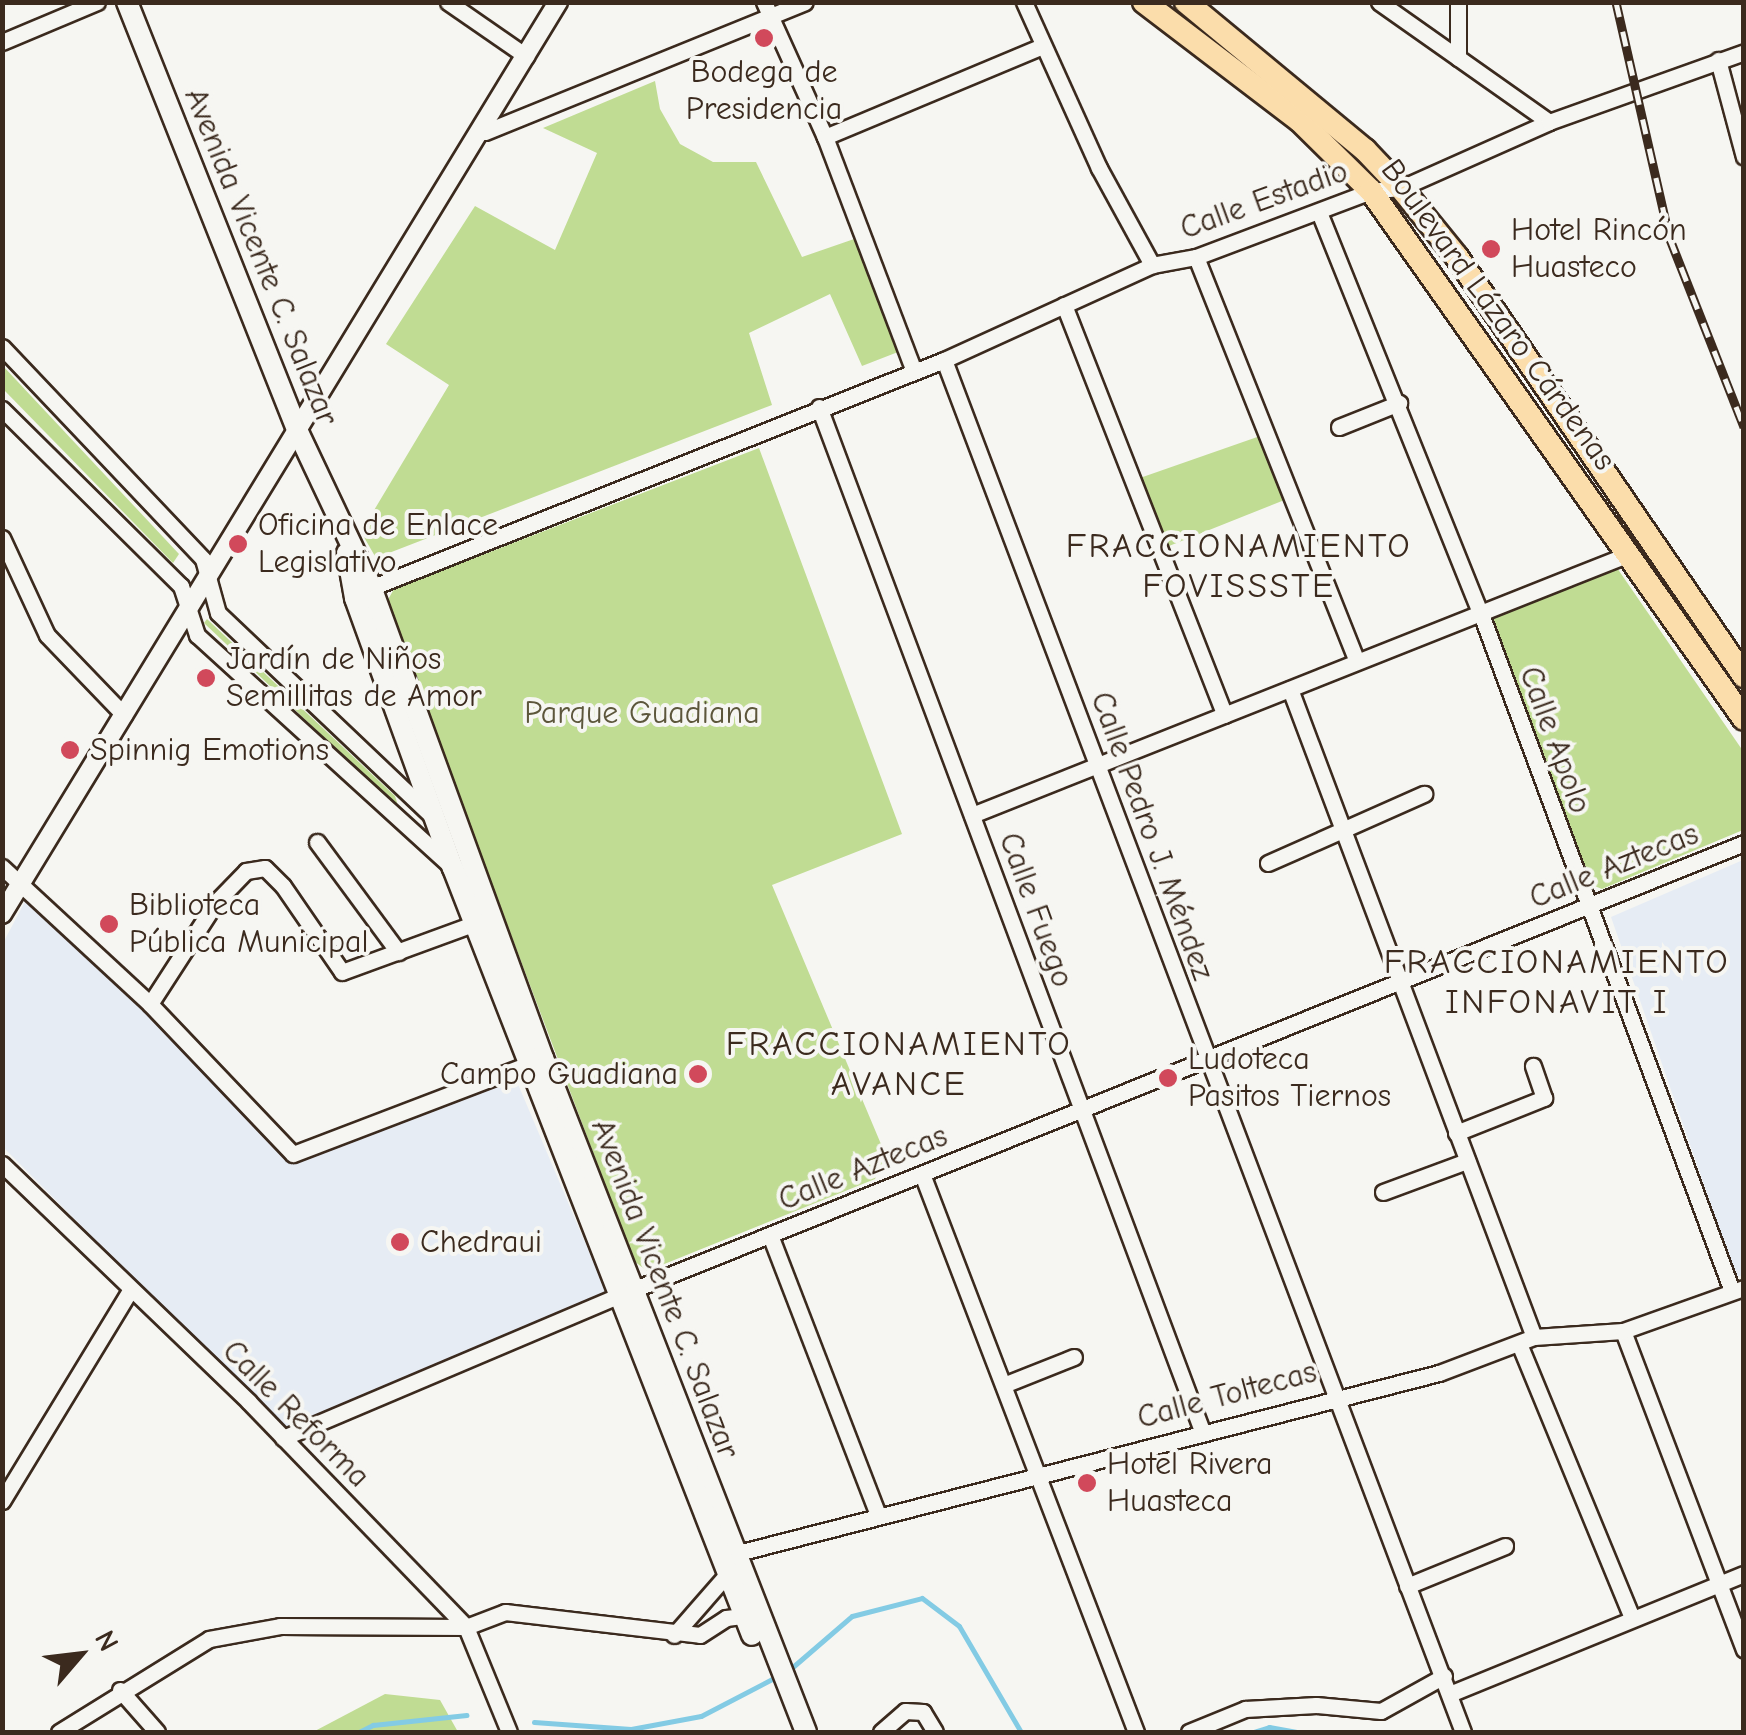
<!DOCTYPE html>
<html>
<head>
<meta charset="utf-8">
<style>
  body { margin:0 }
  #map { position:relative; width:1746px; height:1735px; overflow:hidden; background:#f6f6f2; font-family:"Comic Neue",sans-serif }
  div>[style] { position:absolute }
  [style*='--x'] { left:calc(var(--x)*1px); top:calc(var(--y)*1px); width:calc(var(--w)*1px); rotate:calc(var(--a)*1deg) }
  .built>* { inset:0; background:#e6ecf4 }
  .green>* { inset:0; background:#c0dc93 }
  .stream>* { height:5px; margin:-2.5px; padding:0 2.5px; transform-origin:2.5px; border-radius:2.5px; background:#83cbe4 }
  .roads { filter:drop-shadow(2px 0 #3b2a1e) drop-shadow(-2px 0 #3b2a1e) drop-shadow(0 2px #3b2a1e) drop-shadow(0 -2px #3b2a1e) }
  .minor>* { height:15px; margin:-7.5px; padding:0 7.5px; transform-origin:7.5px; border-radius:7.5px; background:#f6f6f2 }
  .tertiary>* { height:18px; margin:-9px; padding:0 9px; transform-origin:9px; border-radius:9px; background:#f6f6f2 }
  .secondary>* { height:20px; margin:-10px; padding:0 10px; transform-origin:10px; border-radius:10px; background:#f6f6f2 }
  .primary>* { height:22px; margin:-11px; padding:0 11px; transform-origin:11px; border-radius:11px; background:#fbddab }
  .rail>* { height:9px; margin-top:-4.5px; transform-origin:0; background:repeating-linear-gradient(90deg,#f6f6f2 0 15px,#3b2a1e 0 30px); box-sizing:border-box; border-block:2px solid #3b2a1e }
  .dots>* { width:28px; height:28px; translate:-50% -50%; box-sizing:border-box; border:5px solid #f6f6f2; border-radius:50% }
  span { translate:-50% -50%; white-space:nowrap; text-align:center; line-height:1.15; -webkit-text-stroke:8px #f6f6f2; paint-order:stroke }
  .poi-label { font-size:32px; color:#3b2a1e }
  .left { translate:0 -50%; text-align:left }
  .right { translate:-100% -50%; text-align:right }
  .street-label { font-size:32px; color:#3b2a1e }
  .park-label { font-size:32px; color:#5c563b }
  .neighbourhood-label { font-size:35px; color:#3b2a1e; letter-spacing:2.5px }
  .frame { position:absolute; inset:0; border:5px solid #3b2a1e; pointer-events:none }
  .north { position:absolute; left:30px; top:1605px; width:100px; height:100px; -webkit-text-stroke:8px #f6f6f2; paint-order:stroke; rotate:62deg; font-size:28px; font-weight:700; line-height:40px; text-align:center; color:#3b2a1e }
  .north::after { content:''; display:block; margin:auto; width:35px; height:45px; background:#3b2a1e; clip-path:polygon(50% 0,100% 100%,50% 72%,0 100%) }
</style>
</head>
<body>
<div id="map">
  <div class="built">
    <div style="clip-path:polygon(1743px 860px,1744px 1275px,1736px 1277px,1611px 917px)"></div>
    <div style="clip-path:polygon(29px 894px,295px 1164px,515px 1077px,606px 1292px,285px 1431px,3px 1147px,3px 943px)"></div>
  </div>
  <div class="green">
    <div style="clip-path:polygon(655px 81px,660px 109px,680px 144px,713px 162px,756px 162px,802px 257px,857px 238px,898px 352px,862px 366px,830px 294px,749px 333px,772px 405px,376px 558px,361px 532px,449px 385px,386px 344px,475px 206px,555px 250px,597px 153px,543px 128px)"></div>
    <div style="clip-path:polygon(3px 366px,179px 554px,173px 563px,3px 389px)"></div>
    <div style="clip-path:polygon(1263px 435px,1287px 499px,1164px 548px,1137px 479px)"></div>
    <div style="clip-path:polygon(759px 448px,902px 834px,772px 885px,886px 1156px,875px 1179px,647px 1271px,634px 1261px,386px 603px,394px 589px)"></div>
    <div style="clip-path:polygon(1615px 565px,1743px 751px,1743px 830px,1602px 889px,1587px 883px,1491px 616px)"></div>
    <div style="clip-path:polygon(207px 619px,395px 796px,399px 809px,204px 623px)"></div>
    <div style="clip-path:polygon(385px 1694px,440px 1700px,458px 1732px,313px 1732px)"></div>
  </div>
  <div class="stream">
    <div style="--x:788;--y:1671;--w:84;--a:-40.7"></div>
    <div style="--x:852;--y:1616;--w:72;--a:-14.4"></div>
    <div style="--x:922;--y:1598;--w:46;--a:37.1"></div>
    <div style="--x:959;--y:1626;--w:123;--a:59.7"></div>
    <div style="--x:534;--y:1722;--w:97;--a:4.1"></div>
    <div style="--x:631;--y:1729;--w:71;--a:-10.5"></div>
    <div style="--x:701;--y:1716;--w:87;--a:-27.5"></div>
    <div style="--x:359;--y:1732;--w:16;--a:-27"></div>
    <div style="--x:373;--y:1725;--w:94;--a:-6.1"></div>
    <div style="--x:1254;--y:1732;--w:16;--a:-18"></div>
    <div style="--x:1269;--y:1727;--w:28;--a:10"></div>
  </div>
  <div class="roads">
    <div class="minor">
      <div style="--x:448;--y:2;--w:95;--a:34.7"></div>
      <div style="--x:764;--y:2;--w:148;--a:65.7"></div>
      <div style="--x:825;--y:137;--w:250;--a:69.2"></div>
      <div style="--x:1024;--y:2;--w:182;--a:65.7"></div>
      <div style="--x:1099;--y:168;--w:111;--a:61.3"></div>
      <div style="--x:1379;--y:2;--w:208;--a:35.2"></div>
      <div style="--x:2;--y:42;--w:103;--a:-22.8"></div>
      <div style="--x:1458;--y:58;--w:56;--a:-90"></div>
      <div style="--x:1718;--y:60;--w:100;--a:75"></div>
      <div style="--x:485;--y:132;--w:345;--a:-22.1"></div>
      <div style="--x:825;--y:137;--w:236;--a:-22.7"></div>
      <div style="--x:1319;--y:212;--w:433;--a:68.1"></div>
      <div style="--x:1481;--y:614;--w:722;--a:69.66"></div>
      <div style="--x:1196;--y:257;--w:435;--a:68.3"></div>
      <div style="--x:1064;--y:305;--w:440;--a:68.6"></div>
      <div style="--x:2;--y:347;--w:292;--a:46.5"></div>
      <div style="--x:203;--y:559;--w:56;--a:74.5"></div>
      <div style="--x:218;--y:613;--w:294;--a:43.5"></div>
      <div style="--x:944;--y:360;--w:1467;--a:69.28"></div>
      <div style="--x:819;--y:407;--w:1093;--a:69.49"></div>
      <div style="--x:2;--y:409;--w:252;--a:44.7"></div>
      <div style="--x:181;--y:586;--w:52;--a:71.9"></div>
      <div style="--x:197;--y:635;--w:343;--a:42.3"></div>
      <div style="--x:1339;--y:427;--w:65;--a:-21.8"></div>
      <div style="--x:2;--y:538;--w:107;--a:65.1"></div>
      <div style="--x:47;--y:635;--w:111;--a:46.1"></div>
      <div style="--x:363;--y:591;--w:625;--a:-21.68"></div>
      <div style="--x:944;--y:360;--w:229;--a:-24.5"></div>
      <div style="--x:1152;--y:265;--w:45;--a:-10.3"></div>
      <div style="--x:1196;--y:257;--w:187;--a:-20.7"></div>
      <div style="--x:1371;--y:191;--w:30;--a:-6"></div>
      <div style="--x:1401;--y:188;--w:162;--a:-24"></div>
      <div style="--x:1549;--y:122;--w:207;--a:-19.7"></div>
      <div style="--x:1290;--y:689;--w:692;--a:69.37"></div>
      <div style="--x:972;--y:815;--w:707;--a:-21.67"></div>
      <div style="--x:317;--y:842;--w:137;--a:53.6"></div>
      <div style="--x:1268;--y:863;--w:171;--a:-23.9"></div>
      <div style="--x:2;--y:867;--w:202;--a:42.8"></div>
      <div style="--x:150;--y:1004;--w:207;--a:46.4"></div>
      <div style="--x:293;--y:1154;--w:263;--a:-20.9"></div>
      <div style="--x:150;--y:1004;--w:121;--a:-57.1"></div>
      <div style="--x:216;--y:902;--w:43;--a:-45.9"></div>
      <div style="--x:246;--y:871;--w:19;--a:-9"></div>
      <div style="--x:265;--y:868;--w:25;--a:45"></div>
      <div style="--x:283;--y:886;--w:104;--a:55.5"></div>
      <div style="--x:342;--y:972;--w:148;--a:-20.1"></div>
      <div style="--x:1456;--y:1133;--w:95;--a:-21.7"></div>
      <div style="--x:1544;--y:1098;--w:34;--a:-109"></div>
      <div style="--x:2;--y:1164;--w:343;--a:43.9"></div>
      <div style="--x:249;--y:1402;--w:313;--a:46"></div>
      <div style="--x:466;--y:1627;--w:113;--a:67.7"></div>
      <div style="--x:922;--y:1174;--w:598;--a:69.02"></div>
      <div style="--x:1383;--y:1192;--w:90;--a:-20.3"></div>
      <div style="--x:770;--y:1235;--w:300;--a:68.9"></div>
      <div style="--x:1623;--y:1331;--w:341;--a:69.2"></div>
      <div style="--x:1520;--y:1346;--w:294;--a:67.6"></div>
      <div style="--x:1006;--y:1384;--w:73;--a:-21.7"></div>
      <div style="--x:283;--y:1438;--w:366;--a:-23"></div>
      <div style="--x:620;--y:1295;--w:1211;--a:-21.91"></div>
      <div style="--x:2;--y:1501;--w:248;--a:-58.7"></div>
      <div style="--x:730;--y:1555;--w:732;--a:-14.4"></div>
      <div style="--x:1439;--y:1373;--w:102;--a:-20.8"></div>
      <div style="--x:1534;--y:1337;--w:89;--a:-3.9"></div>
      <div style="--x:1623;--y:1331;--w:128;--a:-19.6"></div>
      <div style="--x:1407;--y:1586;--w:106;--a:-22.2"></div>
      <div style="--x:674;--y:1635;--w:82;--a:-48.9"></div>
      <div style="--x:120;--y:1690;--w:56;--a:48.6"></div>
      <div style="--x:1452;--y:1693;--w:315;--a:-22.2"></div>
      <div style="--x:59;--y:1732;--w:176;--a:-31.8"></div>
      <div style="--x:209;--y:1639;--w:72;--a:-10.4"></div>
      <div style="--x:280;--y:1626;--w:186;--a:0.3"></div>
      <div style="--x:466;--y:1627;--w:42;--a:-21"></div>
      <div style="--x:505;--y:1612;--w:196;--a:6.7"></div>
      <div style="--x:700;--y:1635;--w:31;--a:-33"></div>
      <div style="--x:726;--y:1618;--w:26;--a:-7"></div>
      <div style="--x:881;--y:1732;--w:32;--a:-41"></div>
      <div style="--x:905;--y:1711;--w:18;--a:3"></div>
      <div style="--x:923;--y:1712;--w:23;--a:59"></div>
      <div style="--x:1189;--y:1732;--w:61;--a:-22.3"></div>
      <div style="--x:1245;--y:1709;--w:71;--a:-3.2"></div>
      <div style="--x:1316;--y:1705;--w:65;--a:5.3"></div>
      <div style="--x:1381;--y:1711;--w:72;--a:-29.1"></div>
    </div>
    <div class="tertiary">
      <div style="--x:2;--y:914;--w:1068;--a:-58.63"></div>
    </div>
    <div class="secondary">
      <div style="--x:127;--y:2;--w:463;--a:68.3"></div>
      <div style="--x:298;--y:432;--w:168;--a:64.7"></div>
      <div style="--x:370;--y:584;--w:505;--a:69.95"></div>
      <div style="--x:543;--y:1058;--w:723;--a:68.68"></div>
      <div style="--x:347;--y:553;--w:46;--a:79.9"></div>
      <div style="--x:355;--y:598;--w:287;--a:70.1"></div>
      <div style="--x:453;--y:868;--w:823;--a:68.7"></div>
    </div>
    <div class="primary">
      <div style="--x:1144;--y:2;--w:195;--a:37.3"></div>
      <div style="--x:1299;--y:120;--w:101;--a:44.6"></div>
      <div style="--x:1371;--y:191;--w:646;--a:54.76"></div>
      <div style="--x:1186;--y:2;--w:232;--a:39.6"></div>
      <div style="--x:1365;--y:150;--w:52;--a:46.5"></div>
      <div style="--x:1401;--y:188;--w:89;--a:50.9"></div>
      <div style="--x:1457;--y:257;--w:508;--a:55.59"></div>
    </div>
  </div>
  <div class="rail">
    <div style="--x:1616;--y:2;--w:243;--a:77.2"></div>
    <div style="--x:1670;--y:239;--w:202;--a:68.5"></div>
  </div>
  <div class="dots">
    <div style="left:764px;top:38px;background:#d1495b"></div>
    <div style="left:1491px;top:249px;background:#d1495b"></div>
    <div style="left:238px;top:544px;background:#d1495b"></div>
    <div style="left:206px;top:678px;background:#d1495b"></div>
    <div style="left:70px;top:750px;background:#d1495b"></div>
    <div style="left:109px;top:924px;background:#d1495b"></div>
    <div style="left:698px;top:1074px;background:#d1495b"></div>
    <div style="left:1168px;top:1078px;background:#d1495b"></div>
    <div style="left:400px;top:1242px;background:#d1495b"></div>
    <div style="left:1087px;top:1483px;background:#d1495b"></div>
  </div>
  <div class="poi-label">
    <span style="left:764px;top:91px">Bodega de<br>Presidencia</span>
    <span class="left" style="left:1511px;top:249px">Hotel Rincón<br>Huasteco</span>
    <span class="left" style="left:258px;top:544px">Oficina de Enlace<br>Legislativo</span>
    <span class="left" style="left:226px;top:678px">Jardín de Niños<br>Semillitas de Amor</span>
    <span class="left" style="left:90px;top:750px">Spinnig Emotions</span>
    <span class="left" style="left:129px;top:924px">Biblioteca<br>Pública Municipal</span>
    <span class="left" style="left:1188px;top:1078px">Ludoteca<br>Pasitos Tiernos</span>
    <span class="right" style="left:678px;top:1074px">Campo Guadiana</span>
    <span class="left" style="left:420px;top:1242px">Chedraui</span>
    <span class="left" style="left:1107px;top:1483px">Hotel Rivera<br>Huasteca</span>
  </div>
  <div class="street-label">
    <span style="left:1264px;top:200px;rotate:-20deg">Calle Estadio</span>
    <span style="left:261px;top:257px;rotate:68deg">Avenida Vicente C. Salazar</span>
    <span style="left:1498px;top:315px;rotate:54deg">Boulevard Lázaro Cárdenas</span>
    <span style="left:1555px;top:740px;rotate:70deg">Calle Apolo</span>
    <span style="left:1152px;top:836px;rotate:70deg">Calle Pedro J. Méndez</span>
    <span style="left:1614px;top:866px;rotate:-22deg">Calle Aztecas</span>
    <span style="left:1036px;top:910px;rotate:70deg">Calle Fuego</span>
    <span style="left:863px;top:1168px;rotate:-22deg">Calle Aztecas</span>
    <span style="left:665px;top:1289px;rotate:69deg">Avenida Vicente C. Salazar</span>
    <span style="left:1227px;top:1395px;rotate:-15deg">Calle Toltecas</span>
    <span style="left:296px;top:1414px;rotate:45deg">Calle Reforma</span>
  </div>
  <div class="park-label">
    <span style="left:642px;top:713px">Parque Guadiana</span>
  </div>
  <div class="neighbourhood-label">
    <span style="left:1239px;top:566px">FRACCIONAMIENTO<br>FOVISSSTE</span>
    <span style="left:1557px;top:982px">FRACCIONAMIENTO<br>INFONAVIT I</span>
    <span style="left:899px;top:1064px">FRACCIONAMIENTO<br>AVANCE</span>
  </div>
  <div class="frame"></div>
  <div class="north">N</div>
</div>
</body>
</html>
